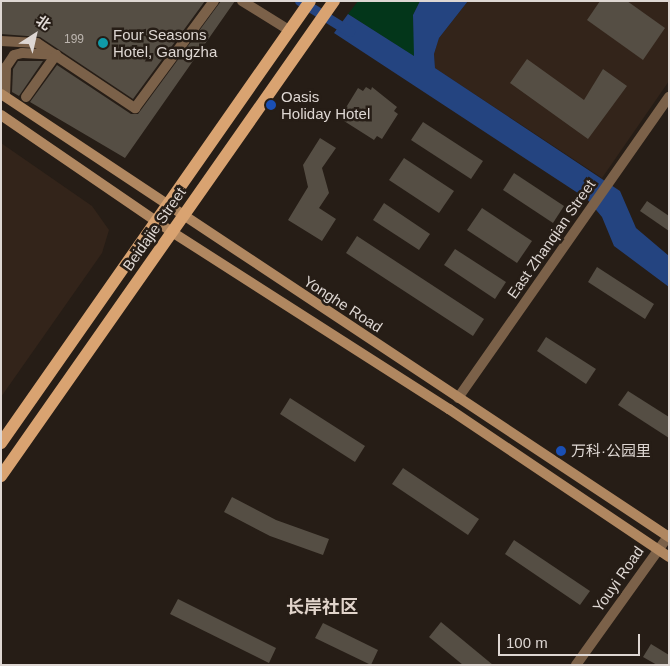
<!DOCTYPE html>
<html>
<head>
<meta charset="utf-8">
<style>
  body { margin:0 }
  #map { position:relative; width:670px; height:666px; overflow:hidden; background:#261d16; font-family:Arial,"Noto Sans SC",sans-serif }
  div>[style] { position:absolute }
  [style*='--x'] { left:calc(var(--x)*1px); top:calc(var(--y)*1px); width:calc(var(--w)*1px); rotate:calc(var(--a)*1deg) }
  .built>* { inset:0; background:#33241a }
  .green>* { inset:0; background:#03361a }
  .water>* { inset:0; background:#244480 }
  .canal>* { height:10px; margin:-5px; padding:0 5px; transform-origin:5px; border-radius:5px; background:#244480 }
  .building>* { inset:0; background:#554e44 }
  .minor>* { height:10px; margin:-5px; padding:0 5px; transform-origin:5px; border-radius:5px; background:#7b6149 }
  .tertiary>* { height:10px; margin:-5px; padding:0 5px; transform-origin:5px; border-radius:5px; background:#7b6149 }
  .secondary>* { height:10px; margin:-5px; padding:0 5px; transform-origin:5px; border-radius:5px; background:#b08760 }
  .primary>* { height:12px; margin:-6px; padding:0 6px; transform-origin:6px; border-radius:6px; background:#d9a371 }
  .dots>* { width:14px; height:14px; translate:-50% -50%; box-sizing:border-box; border:2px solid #261d16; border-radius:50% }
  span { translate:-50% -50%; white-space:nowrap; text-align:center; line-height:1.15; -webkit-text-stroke:5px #261d16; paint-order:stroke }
  .number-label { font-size:12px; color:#bcb5af }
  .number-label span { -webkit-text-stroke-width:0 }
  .poi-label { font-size:15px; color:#ded7d3 }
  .left { translate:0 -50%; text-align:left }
  .street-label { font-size:15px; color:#ded7d3 }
  .quarter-label { font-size:18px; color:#e1d4cb; font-weight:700 }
  .frame { position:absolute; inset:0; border:2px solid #ded7d3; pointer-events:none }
  .north { position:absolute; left:10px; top:10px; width:50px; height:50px; -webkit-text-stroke:4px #261d16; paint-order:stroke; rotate:35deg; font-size:14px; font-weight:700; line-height:20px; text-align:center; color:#ded7d3 }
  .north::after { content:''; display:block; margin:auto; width:18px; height:22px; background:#ded7d3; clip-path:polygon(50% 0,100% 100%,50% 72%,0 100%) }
  .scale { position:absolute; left:498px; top:634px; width:142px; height:22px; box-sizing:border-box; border:2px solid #ded7d3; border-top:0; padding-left:6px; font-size:15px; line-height:18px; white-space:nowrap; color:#ded7d3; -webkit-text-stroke:4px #261d16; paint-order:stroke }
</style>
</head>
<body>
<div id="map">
  <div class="built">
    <div style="clip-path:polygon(468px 1px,669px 1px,669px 81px,602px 178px,435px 68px,434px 54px,439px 38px)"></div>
    <div style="clip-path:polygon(1px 143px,92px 206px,109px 230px,102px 253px,1px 397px)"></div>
  </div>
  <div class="green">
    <div style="clip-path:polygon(358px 1px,420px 1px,413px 15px,415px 57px,348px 14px)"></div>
  </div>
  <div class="water">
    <div style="clip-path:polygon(420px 1px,468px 1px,439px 38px,434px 54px,435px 68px,620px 191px,636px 228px,669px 256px,669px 287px,614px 246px,602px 217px,587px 199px,334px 33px,348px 14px,414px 56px,413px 15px)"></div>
  </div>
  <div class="canal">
    <div style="--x:300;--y:1;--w:59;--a:31.8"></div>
  </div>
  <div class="building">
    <div style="clip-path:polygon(1px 1px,205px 1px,133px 99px,40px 37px,1px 34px)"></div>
    <div style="clip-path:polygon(221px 1px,235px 1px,125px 158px,30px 102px,57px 65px,131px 114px,138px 114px)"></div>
    <div style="clip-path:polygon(600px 1px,627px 1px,665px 28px,643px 60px,587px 20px)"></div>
    <div style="clip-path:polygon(527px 59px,584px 100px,603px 69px,627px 86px,588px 139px,510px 83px)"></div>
    <div style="clip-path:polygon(18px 61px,43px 61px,19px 96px,12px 92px,13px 69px)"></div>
    <div style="clip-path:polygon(366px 87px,371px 90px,372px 87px,397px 107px,394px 111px,398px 114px,382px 139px,377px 136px,374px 140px,344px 121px,347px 117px,342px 114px,358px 88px,363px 91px)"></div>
    <div style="clip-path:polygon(423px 122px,483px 161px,471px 179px,411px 140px)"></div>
    <div style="clip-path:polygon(320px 138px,336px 148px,322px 168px,329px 193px,319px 208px,336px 219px,322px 241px,288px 220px,308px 187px,303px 165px)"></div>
    <div style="clip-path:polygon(404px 158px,454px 191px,439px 213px,389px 180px)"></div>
    <div style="clip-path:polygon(514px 173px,564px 206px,553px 223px,503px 190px)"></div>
    <div style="clip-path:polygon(647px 201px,669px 216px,669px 231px,640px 211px)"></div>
    <div style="clip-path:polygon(384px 203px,430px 234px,419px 250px,373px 220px)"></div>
    <div style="clip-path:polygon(482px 208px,532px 241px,517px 263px,467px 230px)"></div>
    <div style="clip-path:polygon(357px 236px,484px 319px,473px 336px,346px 253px)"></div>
    <div style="clip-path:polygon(455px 249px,506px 282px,495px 299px,444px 265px)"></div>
    <div style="clip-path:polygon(597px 267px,654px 304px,645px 319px,588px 282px)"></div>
    <div style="clip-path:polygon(546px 337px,596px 369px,586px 384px,537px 351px)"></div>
    <div style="clip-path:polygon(628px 391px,669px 417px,669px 438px,618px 405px)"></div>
    <div style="clip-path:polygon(290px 398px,365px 446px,355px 462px,280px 414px)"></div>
    <div style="clip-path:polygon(403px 468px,479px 519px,468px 535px,392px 484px)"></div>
    <div style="clip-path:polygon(232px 497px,276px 520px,329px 539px,323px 555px,270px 536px,224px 512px)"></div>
    <div style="clip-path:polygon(514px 540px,590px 591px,580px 605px,505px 554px)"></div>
    <div style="clip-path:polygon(178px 599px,276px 648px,269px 663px,170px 614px)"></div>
    <div style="clip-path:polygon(441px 622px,493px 665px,463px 665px,429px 637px)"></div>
    <div style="clip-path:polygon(323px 623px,378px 650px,371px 665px,315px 638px)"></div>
    <div style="clip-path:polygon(651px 644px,669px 655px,669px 665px,657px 665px,643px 657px)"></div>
  </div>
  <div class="minor">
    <div style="--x:242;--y:1;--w:55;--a:31.7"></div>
    <div style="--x:1;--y:41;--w:36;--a:3"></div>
    <div style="--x:37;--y:43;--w:118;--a:33.6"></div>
    <div style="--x:135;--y:108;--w:133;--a:-53.6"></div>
    <div style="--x:5;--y:96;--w:29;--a:-88"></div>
    <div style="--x:6;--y:67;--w:14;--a:-56"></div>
    <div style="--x:14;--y:55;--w:8;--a:-14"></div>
    <div style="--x:22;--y:53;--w:33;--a:3"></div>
    <div style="--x:26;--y:97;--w:52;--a:-54.5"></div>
  </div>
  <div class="tertiary">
    <div style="--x:458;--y:398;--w:368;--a:-55"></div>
    <div style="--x:576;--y:665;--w:160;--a:-54.4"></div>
  </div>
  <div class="secondary">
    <div style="--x:1;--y:94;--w:802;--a:33.55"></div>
    <div style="--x:1;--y:115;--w:207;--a:34.4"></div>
    <div style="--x:172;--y:232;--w:329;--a:32.6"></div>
    <div style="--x:449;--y:409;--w:265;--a:33.9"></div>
  </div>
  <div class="primary">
    <div style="--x:1;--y:443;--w:539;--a:-55.04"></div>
    <div style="--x:1;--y:476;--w:580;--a:-54.97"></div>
  </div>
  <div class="dots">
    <div style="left:103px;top:43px;background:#0f9aa8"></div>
    <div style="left:271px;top:105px;background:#1a4fb4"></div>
    <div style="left:561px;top:451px;background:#1a4fb4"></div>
  </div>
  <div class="number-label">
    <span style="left:74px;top:40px">199</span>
  </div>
  <div class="poi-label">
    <span class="left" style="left:113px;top:43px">Four Seasons<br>Hotel, Gangzha</span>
    <span class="left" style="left:281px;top:105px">Oasis<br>Holiday Hotel</span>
    <span class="left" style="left:571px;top:451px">万科·公园里</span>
  </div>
  <div class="street-label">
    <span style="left:154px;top:229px;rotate:-55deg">Beidajie Street</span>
    <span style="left:551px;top:239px;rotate:-55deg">East Zhanqian Street</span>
    <span style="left:343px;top:304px;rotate:33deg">Yonghe Road</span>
    <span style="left:618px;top:579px;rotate:-55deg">Youyi Road</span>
  </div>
  <div class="quarter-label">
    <span style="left:322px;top:607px">长岸社区</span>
  </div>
  <div class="frame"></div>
  <div class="north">北</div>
  <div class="scale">100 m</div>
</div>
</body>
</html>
